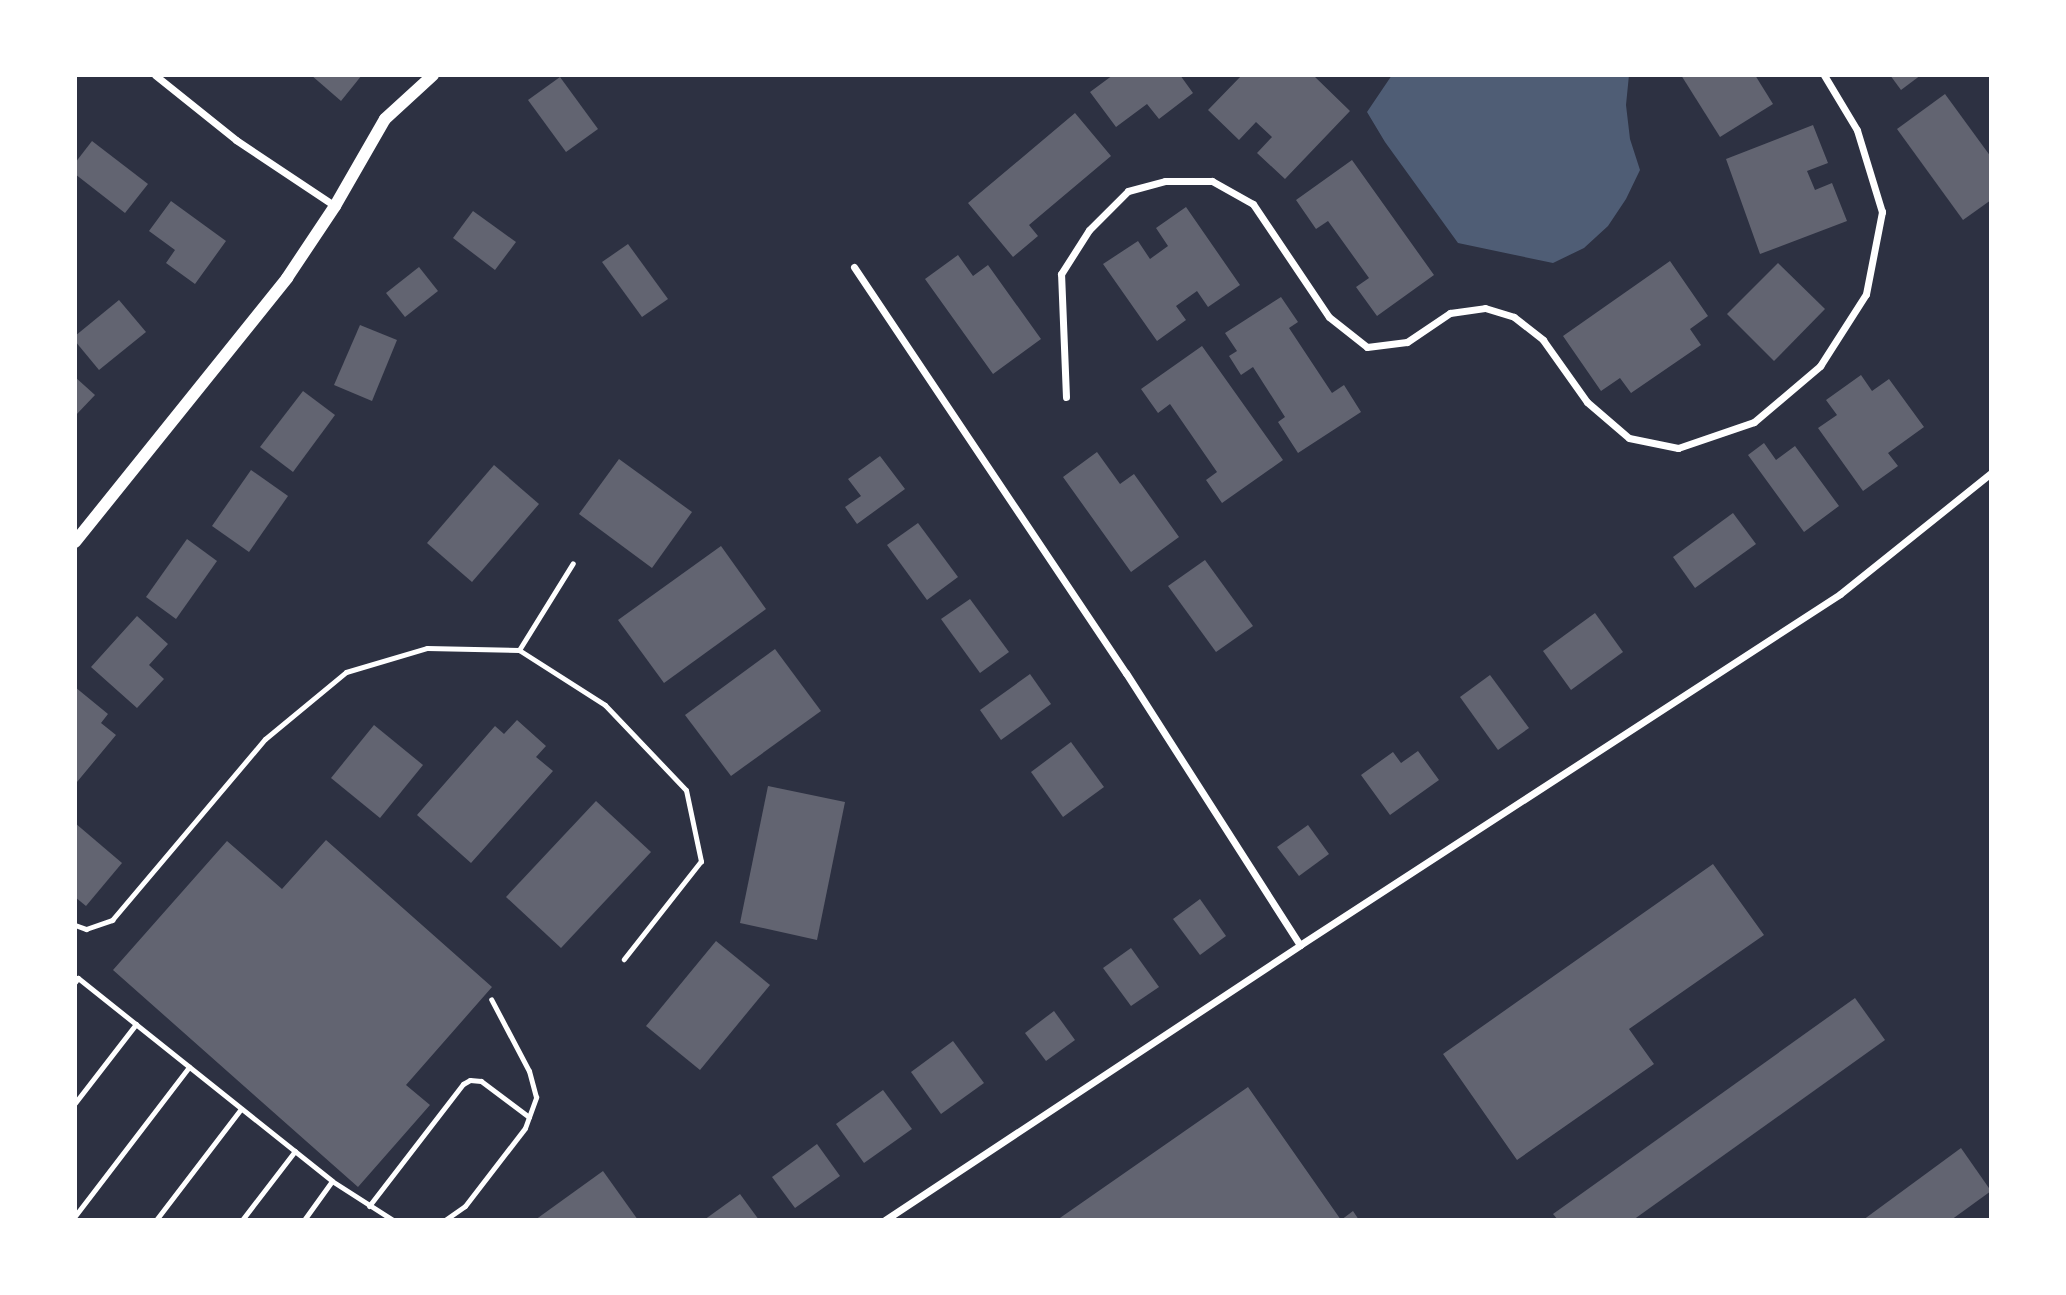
<!DOCTYPE html>
<html>
<head>
<meta charset="utf-8">
<style>
  body { margin:0 }
  #map { position:relative; width:2066px; height:1295px; overflow:hidden; background:#2d3142; font-family:"PT Serif",serif }
  div>[style] { position:absolute }
  [style*='--x'] { left:calc(var(--x)*1px); top:calc(var(--y)*1px); width:calc(var(--w)*1px); rotate:calc(var(--a)*1deg) }
  .water>* { inset:0; background:#4f5d75 }
  .building>* { inset:0; background:#626471 }
  .service>* { height:5px; margin:-2.5px; padding:0 2.5px; transform-origin:2.5px; border-radius:2.5px; background:#fff }
  .minor>* { height:7px; margin:-3.5px; padding:0 3.5px; transform-origin:3.5px; border-radius:3.5px; background:#fff }
  .tertiary>* { height:12px; margin:-6px; padding:0 6px; transform-origin:6px; border-radius:6px; background:#fff }
  span { translate:-50% -50%; white-space:nowrap; text-align:center; line-height:1.15; -webkit-text-stroke:6px #fff; paint-order:stroke }
  .frame { position:absolute; inset:0; border:77px solid #fff; pointer-events:none }
</style>
</head>
<body>
<div id="map">
  <div class="water">
    <div style="clip-path:polygon(1392px 75px,1629px 75px,1626px 105px,1630px 139px,1640px 170px,1626px 199px,1608px 226px,1584px 248px,1553px 263px,1458px 243px,1385px 142px,1367px 112px)"></div>
  </div>
  <div class="building">
    <div style="clip-path:polygon(311px 75px,362px 75px,341px 101px)"></div>
    <div style="clip-path:polygon(1113px 75px,1180px 75px,1193px 93px,1159px 119px,1147px 104px,1116px 127px,1090px 92px)"></div>
    <div style="clip-path:polygon(1242px 75px,1313px 75px,1350px 111px,1285px 179px,1257px 153px,1272px 137px,1256px 122px,1239px 140px,1208px 110px)"></div>
    <div style="clip-path:polygon(1681px 75px,1755px 75px,1773px 104px,1720px 137px)"></div>
    <div style="clip-path:polygon(1890px 75px,1921px 75px,1901px 90px)"></div>
    <div style="clip-path:polygon(560px 77px,598px 129px,566px 152px,528px 100px)"></div>
    <div style="clip-path:polygon(1945px 94px,1991px 157px,1991px 200px,1963px 220px,1897px 129px)"></div>
    <div style="clip-path:polygon(1075px 113px,1111px 156px,1029px 225px,1038px 236px,1013px 257px,968px 203px)"></div>
    <div style="clip-path:polygon(1813px 125px,1828px 163px,1807px 171px,1815px 190px,1832px 183px,1847px 221px,1760px 254px,1726px 159px)"></div>
    <div style="clip-path:polygon(92px 141px,148px 184px,125px 213px,75px 174px,75px 163px)"></div>
    <div style="clip-path:polygon(1352px 160px,1434px 275px,1377px 316px,1356px 287px,1369px 278px,1328px 221px,1316px 229px,1296px 200px)"></div>
    <div style="clip-path:polygon(171px 201px,226px 241px,195px 284px,166px 263px,175px 250px,149px 231px)"></div>
    <div style="clip-path:polygon(1186px 207px,1240px 285px,1208px 307px,1197px 291px,1176px 306px,1186px 320px,1157px 341px,1103px 264px,1138px 241px,1150px 259px,1168px 246px,1156px 228px)"></div>
    <div style="clip-path:polygon(473px 211px,516px 242px,495px 270px,453px 238px)"></div>
    <div style="clip-path:polygon(628px 244px,668px 299px,642px 317px,602px 262px)"></div>
    <div style="clip-path:polygon(958px 255px,973px 276px,988px 265px,1041px 339px,993px 374px,925px 279px)"></div>
    <div style="clip-path:polygon(1670px 261px,1708px 316px,1690px 329px,1701px 345px,1631px 393px,1620px 378px,1601px 391px,1563px 336px)"></div>
    <div style="clip-path:polygon(1778px 263px,1825px 309px,1774px 361px,1727px 314px)"></div>
    <div style="clip-path:polygon(419px 267px,438px 291px,405px 317px,386px 293px)"></div>
    <div style="clip-path:polygon(1281px 297px,1298px 322px,1289px 328px,1332px 393px,1344px 385px,1361px 412px,1298px 453px,1278px 422px,1285px 417px,1253px 367px,1241px 375px,1229px 356px,1237px 351px,1225px 333px)"></div>
    <div style="clip-path:polygon(119px 300px,146px 332px,99px 370px,75px 341px,75px 336px)"></div>
    <div style="clip-path:polygon(360px 325px,397px 340px,372px 401px,334px 385px)"></div>
    <div style="clip-path:polygon(1202px 346px,1283px 460px,1222px 503px,1206px 480px,1217px 472px,1170px 404px,1158px 413px,1141px 389px)"></div>
    <div style="clip-path:polygon(1861px 375px,1872px 391px,1889px 379px,1924px 427px,1888px 453px,1898px 466px,1863px 491px,1818px 428px,1837px 415px,1826px 400px)"></div>
    <div style="clip-path:polygon(75px 377px,95px 395px,75px 416px)"></div>
    <div style="clip-path:polygon(303px 391px,335px 415px,293px 472px,260px 447px)"></div>
    <div style="clip-path:polygon(1764px 443px,1776px 460px,1795px 446px,1839px 506px,1804px 532px,1748px 455px)"></div>
    <div style="clip-path:polygon(1097px 452px,1120px 484px,1134px 474px,1179px 537px,1131px 572px,1063px 477px)"></div>
    <div style="clip-path:polygon(880px 456px,905px 489px,857px 524px,845px 507px,861px 496px,848px 479px)"></div>
    <div style="clip-path:polygon(619px 459px,692px 512px,652px 568px,579px 514px)"></div>
    <div style="clip-path:polygon(494px 465px,539px 504px,472px 582px,427px 543px)"></div>
    <div style="clip-path:polygon(251px 470px,288px 496px,249px 552px,212px 526px)"></div>
    <div style="clip-path:polygon(1733px 513px,1756px 544px,1695px 588px,1673px 557px)"></div>
    <div style="clip-path:polygon(918px 523px,958px 577px,927px 600px,887px 545px)"></div>
    <div style="clip-path:polygon(187px 539px,217px 561px,176px 619px,146px 597px)"></div>
    <div style="clip-path:polygon(721px 546px,766px 609px,664px 683px,618px 620px)"></div>
    <div style="clip-path:polygon(1205px 560px,1253px 626px,1216px 652px,1168px 586px)"></div>
    <div style="clip-path:polygon(970px 599px,1009px 652px,980px 673px,941px 619px)"></div>
    <div style="clip-path:polygon(1595px 613px,1623px 652px,1571px 690px,1543px 651px)"></div>
    <div style="clip-path:polygon(137px 616px,168px 644px,149px 665px,164px 679px,137px 708px,91px 667px)"></div>
    <div style="clip-path:polygon(775px 649px,821px 711px,731px 776px,685px 715px)"></div>
    <div style="clip-path:polygon(1030px 674px,1051px 704px,1001px 740px,980px 710px)"></div>
    <div style="clip-path:polygon(1490px 675px,1529px 728px,1498px 750px,1460px 697px)"></div>
    <div style="clip-path:polygon(75px 687px,108px 714px,101px 723px,116px 735px,77px 782px)"></div>
    <div style="clip-path:polygon(517px 720px,546px 746px,536px 757px,553px 771px,471px 863px,417px 815px,495px 726px,504px 734px)"></div>
    <div style="clip-path:polygon(374px 725px,423px 765px,380px 818px,331px 778px)"></div>
    <div style="clip-path:polygon(1071px 742px,1104px 787px,1063px 817px,1031px 772px)"></div>
    <div style="clip-path:polygon(1418px 751px,1439px 780px,1390px 815px,1361px 775px,1393px 752px,1401px 763px)"></div>
    <div style="clip-path:polygon(768px 786px,845px 802px,817px 940px,740px 923px)"></div>
    <div style="clip-path:polygon(596px 801px,651px 852px,561px 948px,506px 897px)"></div>
    <div style="clip-path:polygon(75px 823px,122px 863px,86px 906px,75px 897px)"></div>
    <div style="clip-path:polygon(1308px 825px,1329px 854px,1299px 876px,1277px 847px)"></div>
    <div style="clip-path:polygon(326px 840px,492px 987px,406px 1085px,430px 1105px,358px 1187px,113px 970px,227px 841px,282px 889px)"></div>
    <div style="clip-path:polygon(1713px 864px,1764px 935px,1629px 1029px,1654px 1064px,1517px 1160px,1443px 1054px)"></div>
    <div style="clip-path:polygon(1200px 899px,1226px 936px,1200px 955px,1173px 919px)"></div>
    <div style="clip-path:polygon(716px 941px,770px 985px,700px 1070px,646px 1026px)"></div>
    <div style="clip-path:polygon(1131px 948px,1159px 987px,1131px 1006px,1103px 968px)"></div>
    <div style="clip-path:polygon(1855px 998px,1885px 1040px,1633px 1220px,1558px 1220px,1553px 1214px)"></div>
    <div style="clip-path:polygon(1054px 1011px,1075px 1040px,1046px 1061px,1025px 1033px)"></div>
    <div style="clip-path:polygon(953px 1041px,984px 1083px,941px 1114px,911px 1072px)"></div>
    <div style="clip-path:polygon(1248px 1087px,1341px 1220px,1353px 1211px,1359px 1220px,1057px 1220px)"></div>
    <div style="clip-path:polygon(883px 1090px,912px 1129px,864px 1163px,836px 1124px)"></div>
    <div style="clip-path:polygon(817px 1144px,840px 1176px,795px 1208px,772px 1177px)"></div>
    <div style="clip-path:polygon(1961px 1148px,1991px 1191px,1951px 1220px,1863px 1220px)"></div>
    <div style="clip-path:polygon(603px 1171px,638px 1220px,535px 1220px)"></div>
    <div style="clip-path:polygon(740px 1194px,759px 1220px,704px 1220px)"></div>
  </div>
  <div class="service">
    <div style="--x:519;--y:650;--w:102;--a:-58.2"></div>
    <div style="--x:75;--y:925;--w:12;--a:20"></div>
    <div style="--x:86;--y:929;--w:28;--a:-19"></div>
    <div style="--x:112;--y:920;--w:237;--a:-49.8"></div>
    <div style="--x:265;--y:739;--w:105;--a:-39.6"></div>
    <div style="--x:346;--y:672;--w:84;--a:-16.5"></div>
    <div style="--x:427;--y:648;--w:92;--a:1.2"></div>
    <div style="--x:519;--y:650;--w:102;--a:32.6"></div>
    <div style="--x:605;--y:705;--w:117;--a:46.4"></div>
    <div style="--x:686;--y:790;--w:73;--a:78.1"></div>
    <div style="--x:701;--y:861;--w:125;--a:128.2"></div>
    <div style="--x:75;--y:982;--w:5;--a:-53"></div>
    <div style="--x:78;--y:978;--w:325;--a:38.6"></div>
    <div style="--x:332;--y:1181;--w:72;--a:32.6"></div>
    <div style="--x:75;--y:1103;--w:100;--a:-52.3"></div>
    <div style="--x:369;--y:1206;--w:154;--a:-52.4"></div>
    <div style="--x:463;--y:1084;--w:8;--a:-30"></div>
    <div style="--x:470;--y:1080;--w:11;--a:5"></div>
    <div style="--x:481;--y:1081;--w:60;--a:36.9"></div>
    <div style="--x:75;--y:1216;--w:188;--a:-52.6"></div>
    <div style="--x:156;--y:1220;--w:140;--a:-52.6"></div>
    <div style="--x:242;--y:1220;--w:87;--a:-52.5"></div>
    <div style="--x:304;--y:1220;--w:48;--a:-54.3"></div>
    <div style="--x:445;--y:1220;--w:24;--a:-35"></div>
    <div style="--x:465;--y:1206;--w:98;--a:-52.4"></div>
    <div style="--x:525;--y:1128;--w:33;--a:-70"></div>
    <div style="--x:536;--y:1097;--w:27;--a:-105"></div>
    <div style="--x:529;--y:1071;--w:81;--a:-117.8"></div>
  </div>
  <div class="minor">
    <div style="--x:155;--y:75;--w:104;--a:38.7"></div>
    <div style="--x:236;--y:140;--w:119;--a:33.7"></div>
    <div style="--x:854;--y:267;--w:489;--a:56.2"></div>
    <div style="--x:1126;--y:673;--w:323;--a:57.4"></div>
    <div style="--x:1066;--y:397;--w:123;--a:-92.3"></div>
    <div style="--x:1061;--y:274;--w:52;--a:-57.5"></div>
    <div style="--x:1089;--y:230;--w:55;--a:-45"></div>
    <div style="--x:1128;--y:191;--w:38;--a:-15"></div>
    <div style="--x:1165;--y:181;--w:47;--a:0"></div>
    <div style="--x:1212;--y:181;--w:47;--a:29.3"></div>
    <div style="--x:1253;--y:204;--w:136;--a:56.1"></div>
    <div style="--x:1329;--y:317;--w:48;--a:38.3"></div>
    <div style="--x:1367;--y:347;--w:40;--a:-7.1"></div>
    <div style="--x:1407;--y:342;--w:52;--a:-34"></div>
    <div style="--x:1450;--y:313;--w:35;--a:-8"></div>
    <div style="--x:1485;--y:308;--w:30;--a:17"></div>
    <div style="--x:1514;--y:317;--w:37;--a:38"></div>
    <div style="--x:1543;--y:340;--w:76;--a:54.6"></div>
    <div style="--x:1587;--y:402;--w:55;--a:40.6"></div>
    <div style="--x:1629;--y:438;--w:50;--a:11.5"></div>
    <div style="--x:1678;--y:448;--w:80;--a:-18.9"></div>
    <div style="--x:1754;--y:422;--w:87;--a:-40.3"></div>
    <div style="--x:1820;--y:366;--w:85;--a:-57.4"></div>
    <div style="--x:1866;--y:294;--w:84;--a:-79"></div>
    <div style="--x:1882;--y:212;--w:86;--a:-107"></div>
    <div style="--x:1857;--y:130;--w:64;--a:-121"></div>
    <div style="--x:885;--y:1220;--w:498;--a:-33.5"></div>
    <div style="--x:1300;--y:945;--w:644;--a:-33.02"></div>
    <div style="--x:1840;--y:594;--w:193;--a:-38.7"></div>
  </div>
  <div class="tertiary">
    <div style="--x:75;--y:542;--w:339;--a:-51.2"></div>
    <div style="--x:287;--y:278;--w:87;--a:-56.3"></div>
    <div style="--x:335;--y:206;--w:100;--a:-60.1"></div>
    <div style="--x:385;--y:119;--w:65;--a:-42.5"></div>
  </div>
  <div class="frame"></div>
</div>
</body>
</html>
